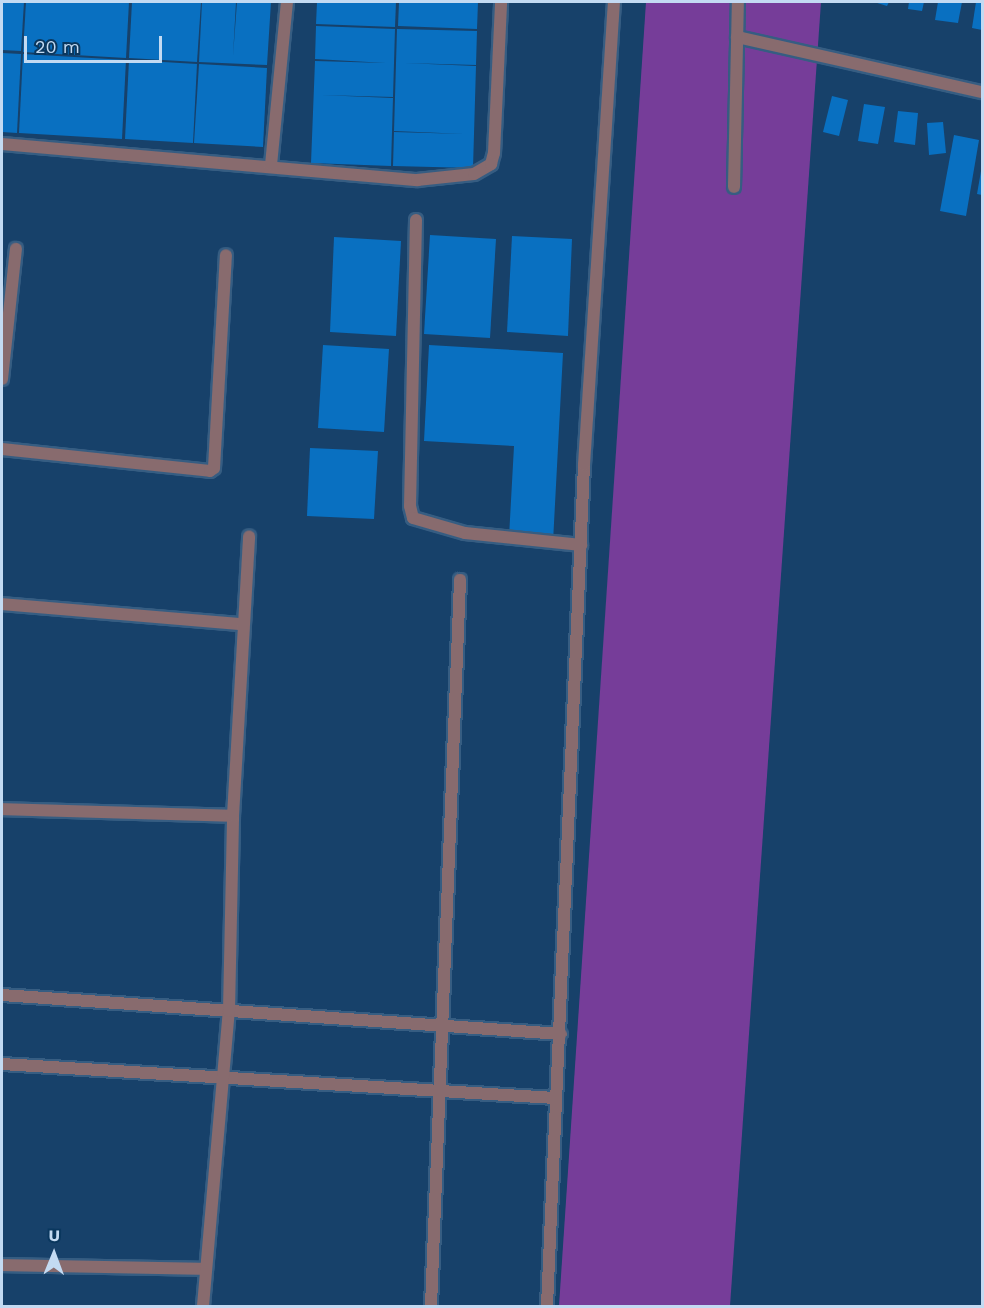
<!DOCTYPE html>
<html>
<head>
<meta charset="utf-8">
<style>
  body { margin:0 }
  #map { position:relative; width:984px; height:1308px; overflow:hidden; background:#17416a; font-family:"Work Sans",sans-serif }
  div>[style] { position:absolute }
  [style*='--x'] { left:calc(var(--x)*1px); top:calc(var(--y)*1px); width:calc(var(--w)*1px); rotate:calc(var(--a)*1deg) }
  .water>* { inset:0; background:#763d99 }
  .building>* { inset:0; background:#0970c1 }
  .roads { filter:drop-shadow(2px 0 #365d82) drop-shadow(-2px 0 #365d82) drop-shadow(0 2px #365d82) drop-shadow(0 -2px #365d82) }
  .street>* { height:12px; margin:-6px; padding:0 6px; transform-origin:6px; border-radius:6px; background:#886b6e }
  span { translate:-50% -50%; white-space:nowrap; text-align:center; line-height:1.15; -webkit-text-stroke:6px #0a375e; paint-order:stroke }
  .frame { position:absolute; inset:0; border:3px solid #c3daf2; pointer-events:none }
  .north { position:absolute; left:24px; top:1224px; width:60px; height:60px; -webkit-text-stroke:4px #0a375e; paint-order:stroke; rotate:1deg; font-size:16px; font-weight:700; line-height:24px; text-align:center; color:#c3daf2 }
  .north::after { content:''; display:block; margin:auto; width:21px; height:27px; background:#c3daf2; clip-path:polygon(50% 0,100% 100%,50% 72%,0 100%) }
  .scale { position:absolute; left:24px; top:36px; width:138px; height:27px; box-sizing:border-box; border:3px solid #c3daf2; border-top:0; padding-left:8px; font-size:18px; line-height:21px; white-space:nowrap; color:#c3daf2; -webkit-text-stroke:4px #0a375e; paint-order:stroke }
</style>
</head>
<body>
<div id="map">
  <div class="water">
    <div style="clip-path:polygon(646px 2px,821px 2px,730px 1306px,559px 1306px)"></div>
  </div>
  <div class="building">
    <div style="clip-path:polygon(2px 2px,24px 2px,21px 51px,2px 50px)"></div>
    <div style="clip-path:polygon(26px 2px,129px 2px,126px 58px,23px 52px)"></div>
    <div style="clip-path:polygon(132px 2px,201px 2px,197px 62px,129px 58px)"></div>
    <div style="clip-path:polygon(202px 2px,236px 2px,233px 56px,237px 2px,271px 2px,267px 65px,199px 62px)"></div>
    <div style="clip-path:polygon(317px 2px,396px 2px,395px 27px,316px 24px)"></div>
    <div style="clip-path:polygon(399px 2px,478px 2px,477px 29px,398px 26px)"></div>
    <div style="clip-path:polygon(874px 2px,889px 2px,887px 6px)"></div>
    <div style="clip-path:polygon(909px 2px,924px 2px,922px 11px,908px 9px)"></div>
    <div style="clip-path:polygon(938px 2px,962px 2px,958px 23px,935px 20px)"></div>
    <div style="clip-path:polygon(976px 2px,982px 2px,982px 30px,972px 28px)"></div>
    <div style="clip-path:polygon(316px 26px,395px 29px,393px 97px,321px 95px,393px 98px,391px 166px,311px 163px,315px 61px,386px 63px,315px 59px)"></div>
    <div style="clip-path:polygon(397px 29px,477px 31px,476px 65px,404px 63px,476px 66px,473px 168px,393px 166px,394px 132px,465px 134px,394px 131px)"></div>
    <div style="clip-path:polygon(2px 53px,21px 54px,17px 133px,2px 132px)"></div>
    <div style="clip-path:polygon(23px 54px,126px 60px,122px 139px,19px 133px)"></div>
    <div style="clip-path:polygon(129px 60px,197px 64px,193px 143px,125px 139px)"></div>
    <div style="clip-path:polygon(199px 64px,267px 68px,263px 147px,194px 143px)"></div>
    <div style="clip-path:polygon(832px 96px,848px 100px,839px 136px,823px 132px)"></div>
    <div style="clip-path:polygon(864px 104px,885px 107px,878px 144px,858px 141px)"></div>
    <div style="clip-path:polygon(898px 111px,918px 113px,915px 145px,894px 142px)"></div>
    <div style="clip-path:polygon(943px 122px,946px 153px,929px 155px,927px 123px)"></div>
    <div style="clip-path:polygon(954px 135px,979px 140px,966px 216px,940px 211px)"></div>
    <div style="clip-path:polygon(981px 171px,982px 171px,982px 195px,977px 194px)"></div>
    <div style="clip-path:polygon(430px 235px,496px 239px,490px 338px,424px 334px)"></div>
    <div style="clip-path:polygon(512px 236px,572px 239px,568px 336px,507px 332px)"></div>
    <div style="clip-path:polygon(334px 237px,401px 241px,396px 336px,330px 332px)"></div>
    <div style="clip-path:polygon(323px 345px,389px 349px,384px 432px,318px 428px)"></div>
    <div style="clip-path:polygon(429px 345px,563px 353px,553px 542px,509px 537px,514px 446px,424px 441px)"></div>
    <div style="clip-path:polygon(310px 448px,378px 451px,374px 519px,307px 516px)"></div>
  </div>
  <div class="roads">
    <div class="street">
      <div style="--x:737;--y:37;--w:251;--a:12.7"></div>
      <div style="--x:2;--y:144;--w:417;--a:5"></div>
      <div style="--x:417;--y:180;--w:57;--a:-6"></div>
      <div style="--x:474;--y:174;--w:20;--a:-30"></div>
      <div style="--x:491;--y:164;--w:11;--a:-75"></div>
      <div style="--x:494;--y:153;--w:151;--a:-87.3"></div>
      <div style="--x:271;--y:165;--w:164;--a:-84.4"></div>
      <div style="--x:734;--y:187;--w:185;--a:-88.8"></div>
      <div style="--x:416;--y:220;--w:286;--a:91.2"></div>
      <div style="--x:410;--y:506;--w:12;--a:76"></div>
      <div style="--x:413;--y:518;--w:54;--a:16.1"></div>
      <div style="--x:465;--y:533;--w:117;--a:5.9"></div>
      <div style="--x:2;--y:379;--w:131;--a:-83.9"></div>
      <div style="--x:2;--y:449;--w:209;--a:6"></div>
      <div style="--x:210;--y:471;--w:5;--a:-37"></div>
      <div style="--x:214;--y:468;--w:213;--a:-86.8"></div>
      <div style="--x:2;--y:604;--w:241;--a:4.8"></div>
      <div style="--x:2;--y:809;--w:231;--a:1.7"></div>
      <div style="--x:2;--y:995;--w:560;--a:3.99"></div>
      <div style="--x:2;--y:1064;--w:553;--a:3.52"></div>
      <div style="--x:2;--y:1265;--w:204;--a:1.1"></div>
      <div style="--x:203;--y:1306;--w:296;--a:-85"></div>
      <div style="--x:229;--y:1011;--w:195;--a:-88.8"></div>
      <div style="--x:233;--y:816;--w:280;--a:-86.7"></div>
      <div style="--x:431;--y:1306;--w:727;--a:-87.71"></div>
      <div style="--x:547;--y:1306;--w:842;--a:-87.48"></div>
      <div style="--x:584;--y:465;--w:464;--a:-86.3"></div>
    </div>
  </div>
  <div class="frame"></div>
  <div class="north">U</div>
  <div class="scale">20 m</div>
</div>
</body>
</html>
